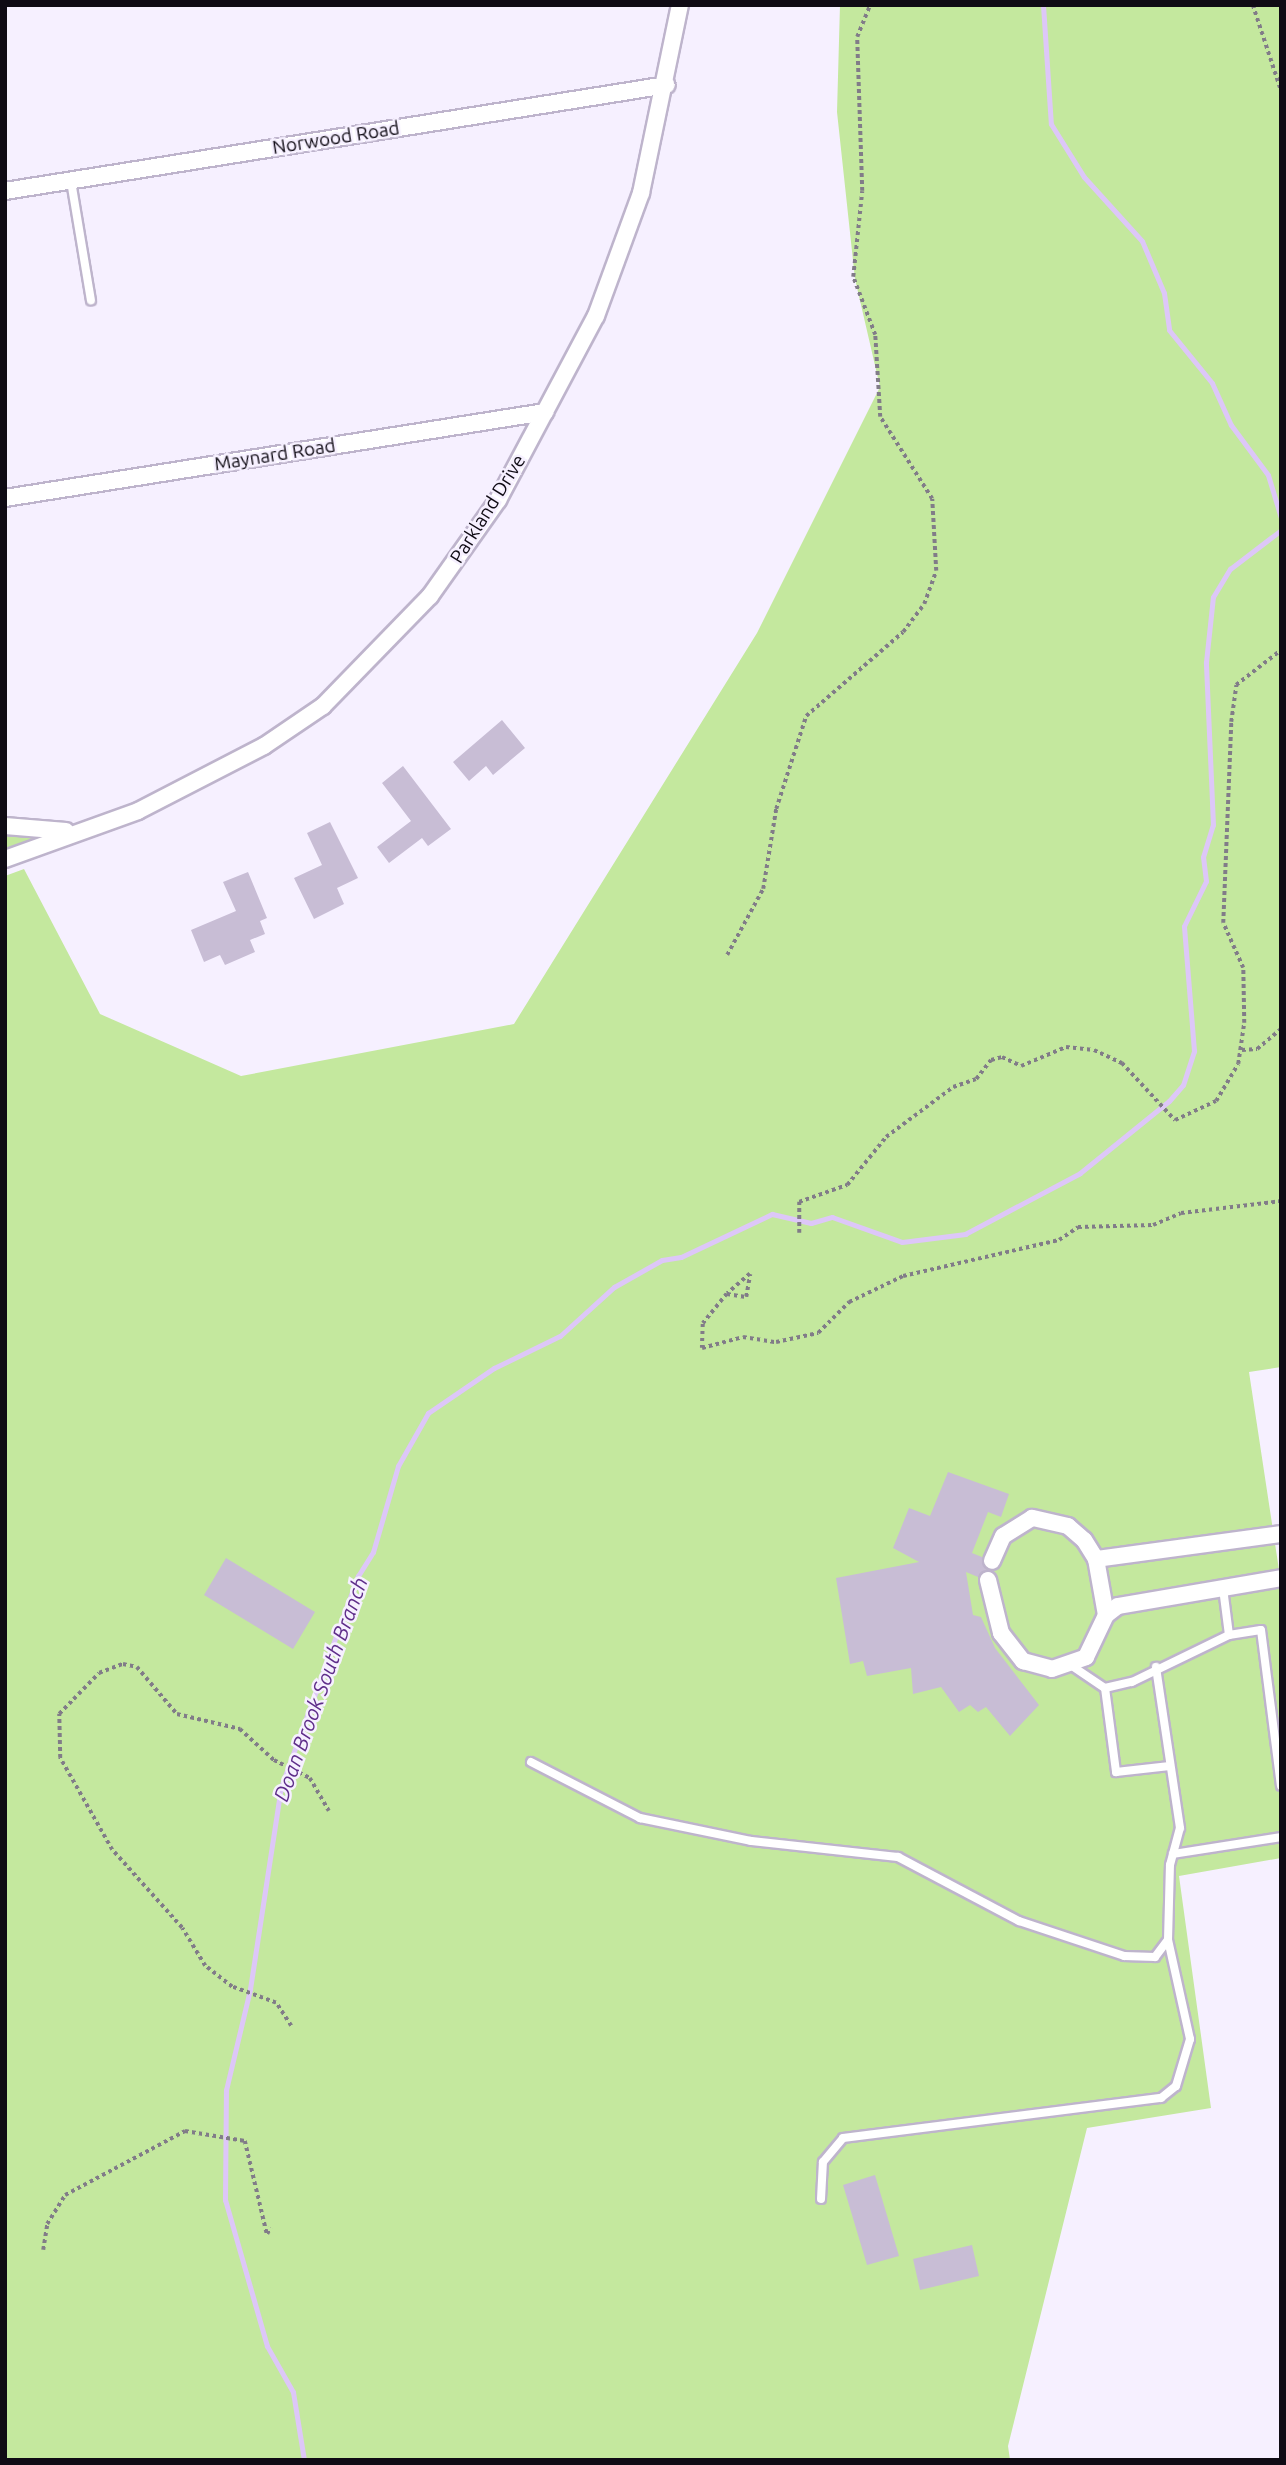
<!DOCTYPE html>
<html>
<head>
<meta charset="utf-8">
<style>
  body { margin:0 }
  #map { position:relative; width:1286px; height:2465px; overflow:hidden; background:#f6f0ff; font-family:Ubuntu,sans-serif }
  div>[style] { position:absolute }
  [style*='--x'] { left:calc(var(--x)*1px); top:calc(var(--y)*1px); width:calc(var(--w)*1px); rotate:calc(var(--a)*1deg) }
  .green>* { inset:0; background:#c4e89e }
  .stream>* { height:5px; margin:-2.5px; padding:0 2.5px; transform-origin:2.5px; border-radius:2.5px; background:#ddc7f8 }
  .building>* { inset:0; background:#c8bdd5 }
  .path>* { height:3.5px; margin-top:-1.75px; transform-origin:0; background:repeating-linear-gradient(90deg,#817c88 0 3.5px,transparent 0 7px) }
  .roads { filter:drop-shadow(2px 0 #beb4cc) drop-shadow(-2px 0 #beb4cc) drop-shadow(0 2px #beb4cc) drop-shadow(0 -2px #beb4cc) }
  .lane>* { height:8px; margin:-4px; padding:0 4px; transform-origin:4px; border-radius:4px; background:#fff }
  .street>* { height:16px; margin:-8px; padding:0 8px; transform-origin:8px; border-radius:8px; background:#fff }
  span { translate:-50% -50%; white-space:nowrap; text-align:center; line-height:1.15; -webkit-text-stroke:5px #f6f0ff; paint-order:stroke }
  .street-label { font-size:19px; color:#0f0b14 }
  .water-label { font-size:21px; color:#5f2e8a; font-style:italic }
  .frame { position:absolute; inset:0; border:7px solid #0f0b14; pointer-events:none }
</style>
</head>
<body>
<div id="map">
  <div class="green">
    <div style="clip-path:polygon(840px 5px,1281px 5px,1281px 1367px,1249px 1372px,1281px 1583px,1281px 1858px,1179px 1876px,1211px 2108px,1087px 2128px,1008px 2446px,1010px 2460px,5px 2460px,5px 876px,24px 869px,100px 1014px,241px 1076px,514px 1024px,757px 633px,880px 387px,855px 279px,837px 112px)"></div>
    <div style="clip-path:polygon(5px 826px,69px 831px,5px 859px)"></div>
  </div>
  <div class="stream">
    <div style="--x:1043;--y:5;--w:119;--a:86.2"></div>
    <div style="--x:1051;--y:124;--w:62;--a:58.1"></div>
    <div style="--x:1084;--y:177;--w:86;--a:47.8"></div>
    <div style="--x:1142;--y:241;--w:56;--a:67.1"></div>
    <div style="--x:1164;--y:293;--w:37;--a:82"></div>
    <div style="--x:1169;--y:330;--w:68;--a:50.9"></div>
    <div style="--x:1212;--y:383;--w:46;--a:65.7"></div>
    <div style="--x:1231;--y:425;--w:62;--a:53.5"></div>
    <div style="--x:1268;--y:475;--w:45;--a:73.2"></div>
    <div style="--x:304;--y:2460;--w:69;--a:-99.2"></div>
    <div style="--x:293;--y:2392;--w:53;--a:-119.5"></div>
    <div style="--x:267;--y:2346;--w:152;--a:-106"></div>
    <div style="--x:225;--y:2200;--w:110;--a:-89.5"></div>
    <div style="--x:226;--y:2090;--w:104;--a:-76.6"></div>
    <div style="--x:250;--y:1989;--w:204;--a:-81.3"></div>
    <div style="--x:281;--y:1787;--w:225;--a:-70"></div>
    <div style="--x:358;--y:1576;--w:28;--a:-58"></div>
    <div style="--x:373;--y:1552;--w:90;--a:-73.8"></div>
    <div style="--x:398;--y:1466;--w:61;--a:-60.5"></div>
    <div style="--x:428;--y:1413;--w:80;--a:-34.3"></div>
    <div style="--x:494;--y:1368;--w:73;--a:-25.9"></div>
    <div style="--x:560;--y:1336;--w:73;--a:-42.2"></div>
    <div style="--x:614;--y:1287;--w:55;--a:-29.4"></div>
    <div style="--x:662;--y:1260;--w:19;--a:-9"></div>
    <div style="--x:681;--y:1257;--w:101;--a:-25.3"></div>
    <div style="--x:772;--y:1214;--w:40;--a:13"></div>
    <div style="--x:811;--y:1223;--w:22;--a:-16"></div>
    <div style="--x:832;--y:1217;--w:74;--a:19.7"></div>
    <div style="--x:902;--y:1242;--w:64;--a:-7.2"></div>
    <div style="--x:965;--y:1234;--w:130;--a:-27.9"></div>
    <div style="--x:1080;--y:1173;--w:114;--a:-39"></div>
    <div style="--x:1169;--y:1101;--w:21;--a:-49"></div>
    <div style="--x:1183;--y:1085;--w:36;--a:-72"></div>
    <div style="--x:1194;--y:1051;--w:125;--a:-94.6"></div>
    <div style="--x:1184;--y:926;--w:50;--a:-63.9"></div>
    <div style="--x:1206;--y:881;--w:24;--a:-97"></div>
    <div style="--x:1203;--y:857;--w:34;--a:-73"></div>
    <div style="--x:1213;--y:825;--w:163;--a:-92.5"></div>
    <div style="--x:1206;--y:662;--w:65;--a:-83.9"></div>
    <div style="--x:1213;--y:597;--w:33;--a:-59"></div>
    <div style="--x:1230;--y:569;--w:64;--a:-37.4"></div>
  </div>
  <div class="building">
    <div style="clip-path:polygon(502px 720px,525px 748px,493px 775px,486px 766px,469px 781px,453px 762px)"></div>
    <div style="clip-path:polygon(403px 766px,451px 829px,428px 846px,422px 838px,389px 863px,377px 847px,411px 821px,382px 783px)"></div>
    <div style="clip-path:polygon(330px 822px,358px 878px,337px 888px,344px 904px,314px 919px,294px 878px,322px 865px,307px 833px)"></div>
    <div style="clip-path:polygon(248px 872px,267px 918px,260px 921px,265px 934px,250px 940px,255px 952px,225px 965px,220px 955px,204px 962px,191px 930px,236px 911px,223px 882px)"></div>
    <div style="clip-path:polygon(948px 1472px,1009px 1494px,1001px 1517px,988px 1512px,972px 1553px,982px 1557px,987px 1570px,978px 1577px,966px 1572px,973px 1615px,981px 1617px,995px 1648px,1039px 1705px,1010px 1736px,986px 1707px,978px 1712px,970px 1705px,959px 1712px,941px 1687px,913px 1694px,911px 1668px,867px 1676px,863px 1661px,850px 1664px,836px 1578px,919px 1562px,893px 1548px,909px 1508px,930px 1516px)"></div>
    <div style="clip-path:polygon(226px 1558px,315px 1612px,293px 1649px,204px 1595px)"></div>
    <div style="clip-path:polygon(875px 2175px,899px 2256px,867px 2265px,843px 2185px)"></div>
    <div style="clip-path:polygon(972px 2245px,979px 2276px,920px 2290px,913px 2259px)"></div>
  </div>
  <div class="path">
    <div style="--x:1253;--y:5;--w:89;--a:71.8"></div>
    <div style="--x:727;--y:955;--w:75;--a:-61.4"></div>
    <div style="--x:763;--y:889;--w:81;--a:-80.8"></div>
    <div style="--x:776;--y:809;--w:98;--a:-72.1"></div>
    <div style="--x:806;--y:716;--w:128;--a:-40.9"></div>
    <div style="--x:903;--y:632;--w:35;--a:-53"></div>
    <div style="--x:924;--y:604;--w:35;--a:-70"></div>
    <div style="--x:936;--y:571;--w:72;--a:-93.2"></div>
    <div style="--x:932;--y:499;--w:97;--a:-122.4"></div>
    <div style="--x:880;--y:417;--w:82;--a:-93.5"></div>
    <div style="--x:875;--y:335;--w:62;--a:-110.8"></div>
    <div style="--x:853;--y:277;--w:86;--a:-84"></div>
    <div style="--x:862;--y:191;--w:154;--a:-91.9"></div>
    <div style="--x:857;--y:37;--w:35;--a:-68"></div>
    <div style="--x:1242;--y:1050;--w:15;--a:-4"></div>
    <div style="--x:1257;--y:1049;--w:31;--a:-40"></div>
    <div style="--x:799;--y:1233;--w:31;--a:-90"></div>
    <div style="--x:799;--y:1202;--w:51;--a:-19.5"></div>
    <div style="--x:847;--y:1185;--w:62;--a:-50.9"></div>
    <div style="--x:886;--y:1137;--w:84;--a:-36.7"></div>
    <div style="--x:953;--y:1087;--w:24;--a:-19"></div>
    <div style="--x:976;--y:1079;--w:24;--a:-52"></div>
    <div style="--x:991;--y:1060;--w:11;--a:-15"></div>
    <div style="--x:1002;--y:1057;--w:21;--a:25"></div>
    <div style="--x:1021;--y:1066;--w:49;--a:-22.9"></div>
    <div style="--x:1066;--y:1047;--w:28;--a:6"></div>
    <div style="--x:1094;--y:1050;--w:31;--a:25"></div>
    <div style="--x:1122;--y:1063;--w:78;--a:47.1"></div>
    <div style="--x:1175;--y:1120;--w:45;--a:-24.9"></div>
    <div style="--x:1216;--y:1101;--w:43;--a:-59.3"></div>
    <div style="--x:1238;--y:1064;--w:41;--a:-81.7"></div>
    <div style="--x:1244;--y:1023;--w:55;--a:-91"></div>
    <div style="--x:1243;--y:968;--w:49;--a:-114"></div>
    <div style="--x:1223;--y:923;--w:201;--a:-87.7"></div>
    <div style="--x:1231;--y:722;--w:37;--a:-82"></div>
    <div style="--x:1236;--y:685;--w:57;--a:-37.9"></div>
    <div style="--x:727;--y:1294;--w:19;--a:9"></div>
    <div style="--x:746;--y:1297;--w:23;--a:-80"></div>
    <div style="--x:750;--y:1274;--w:30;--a:139"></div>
    <div style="--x:727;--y:1294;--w:38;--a:129"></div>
    <div style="--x:703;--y:1324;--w:24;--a:92"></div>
    <div style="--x:702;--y:1348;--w:42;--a:-15"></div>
    <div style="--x:743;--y:1337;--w:33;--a:9"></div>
    <div style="--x:776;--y:1342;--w:43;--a:-12.1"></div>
    <div style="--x:818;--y:1333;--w:44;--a:-45"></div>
    <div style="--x:849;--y:1302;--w:60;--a:-25.7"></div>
    <div style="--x:903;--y:1276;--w:160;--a:-13"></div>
    <div style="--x:1059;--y:1240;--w:23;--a:-34"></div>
    <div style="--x:1078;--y:1227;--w:75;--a:-1.5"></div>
    <div style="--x:1153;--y:1225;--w:30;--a:-23"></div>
    <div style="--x:1181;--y:1213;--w:101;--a:-6.8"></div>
    <div style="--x:291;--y:2026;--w:27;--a:-123"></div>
    <div style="--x:276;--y:2003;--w:47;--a:-160"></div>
    <div style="--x:232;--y:1987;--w:34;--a:-142"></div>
    <div style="--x:205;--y:1966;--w:44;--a:-121.2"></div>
    <div style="--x:182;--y:1928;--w:105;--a:-131.9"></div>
    <div style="--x:112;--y:1850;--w:106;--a:-119.5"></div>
    <div style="--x:60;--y:1758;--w:44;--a:-91.3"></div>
    <div style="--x:59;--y:1714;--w:57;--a:-45.7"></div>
    <div style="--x:99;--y:1673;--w:26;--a:-21"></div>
    <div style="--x:123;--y:1664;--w:14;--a:12"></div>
    <div style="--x:137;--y:1667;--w:62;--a:49.6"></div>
    <div style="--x:177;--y:1714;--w:65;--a:13.4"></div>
    <div style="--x:240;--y:1729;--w:46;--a:42.4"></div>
    <div style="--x:274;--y:1760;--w:40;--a:26.6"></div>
    <div style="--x:310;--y:1778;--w:38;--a:60"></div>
    <div style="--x:43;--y:2250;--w:26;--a:-81"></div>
    <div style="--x:47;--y:2224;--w:34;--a:-58"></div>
    <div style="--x:65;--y:2195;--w:136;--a:-28.1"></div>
    <div style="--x:185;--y:2131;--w:61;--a:9.5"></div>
    <div style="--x:245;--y:2141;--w:96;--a:76.7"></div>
    <div style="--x:267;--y:2234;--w:7;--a:-63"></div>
  </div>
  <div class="roads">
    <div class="lane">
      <div style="--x:71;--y:181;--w:121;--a:80.5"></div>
      <div style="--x:1229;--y:1635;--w:32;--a:-9"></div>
      <div style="--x:1261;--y:1630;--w:157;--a:82.7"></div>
      <div style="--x:1072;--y:1666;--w:40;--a:34"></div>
      <div style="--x:1105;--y:1688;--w:28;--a:-13"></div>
      <div style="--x:1132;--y:1682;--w:108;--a:-25.9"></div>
      <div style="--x:1229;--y:1635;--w:47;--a:-97.3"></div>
      <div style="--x:1105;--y:1688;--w:85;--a:82.5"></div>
      <div style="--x:1116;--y:1772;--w:54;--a:-6.3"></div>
      <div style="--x:531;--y:1762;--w:123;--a:27.2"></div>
      <div style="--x:640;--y:1818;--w:113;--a:11.7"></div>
      <div style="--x:751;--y:1841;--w:148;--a:6.2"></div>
      <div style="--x:898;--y:1857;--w:137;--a:27.9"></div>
      <div style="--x:1019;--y:1921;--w:111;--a:18.4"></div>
      <div style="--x:1124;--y:1956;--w:31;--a:2"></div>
      <div style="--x:1155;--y:1957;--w:21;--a:-53"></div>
      <div style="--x:1168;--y:1940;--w:75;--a:-88.5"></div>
      <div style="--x:1170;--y:1865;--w:38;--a:-75"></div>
      <div style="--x:1180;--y:1828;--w:163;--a:-98.5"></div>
      <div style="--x:1173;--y:1854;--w:109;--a:-8.9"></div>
      <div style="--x:821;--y:2199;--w:37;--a:-87"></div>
      <div style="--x:823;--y:2162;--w:31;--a:-50"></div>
      <div style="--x:843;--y:2138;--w:321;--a:-7.2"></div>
      <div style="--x:1161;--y:2098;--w:19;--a:-39"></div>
      <div style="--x:1176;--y:2086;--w:49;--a:-73.4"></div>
      <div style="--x:1190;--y:2039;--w:101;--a:-102.5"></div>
    </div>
    <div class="street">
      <div style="--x:5;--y:191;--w:670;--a:-9.1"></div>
      <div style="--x:5;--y:498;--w:547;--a:-9.05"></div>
      <div style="--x:5;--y:826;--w:61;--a:4.7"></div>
      <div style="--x:5;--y:859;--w:141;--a:-19.8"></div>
      <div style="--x:138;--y:811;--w:142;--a:-27.3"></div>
      <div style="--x:264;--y:746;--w:71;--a:-34.1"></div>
      <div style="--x:323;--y:706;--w:153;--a:-45.8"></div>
      <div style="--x:430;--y:596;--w:118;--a:-54.7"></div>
      <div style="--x:498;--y:500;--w:208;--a:-62"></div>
      <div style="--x:596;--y:316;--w:131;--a:-69.9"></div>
      <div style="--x:641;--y:193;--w:192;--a:-78.3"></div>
      <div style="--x:1096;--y:1559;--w:187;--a:-7.7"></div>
      <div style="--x:988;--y:1580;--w:55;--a:76.2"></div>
      <div style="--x:1001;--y:1633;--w:36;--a:52"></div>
      <div style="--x:1023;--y:1661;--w:30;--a:15"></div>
      <div style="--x:1052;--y:1669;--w:36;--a:-19"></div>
      <div style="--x:1086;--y:1657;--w:47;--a:-64.5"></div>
      <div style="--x:1106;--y:1615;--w:57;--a:-100.1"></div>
      <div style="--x:1096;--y:1559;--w:22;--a:-122"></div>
      <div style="--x:1084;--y:1540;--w:21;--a:-139"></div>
      <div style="--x:1068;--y:1526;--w:37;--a:-167"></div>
      <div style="--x:1032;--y:1518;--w:34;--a:148"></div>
      <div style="--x:1003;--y:1536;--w:27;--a:114"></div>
      <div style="--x:1106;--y:1615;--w:15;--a:-37"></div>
      <div style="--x:1118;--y:1606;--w:165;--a:-9.7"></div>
    </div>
  </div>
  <div class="street-label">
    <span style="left:336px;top:138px;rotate:-9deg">Norwood Road</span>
    <span style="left:275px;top:455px;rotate:-9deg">Maynard Road</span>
    <span style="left:488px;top:509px;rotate:-58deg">Parkland Drive</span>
  </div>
  <div class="water-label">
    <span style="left:320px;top:1689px;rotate:-70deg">Doan Brook South Branch</span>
  </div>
  <div class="frame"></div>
</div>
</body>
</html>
